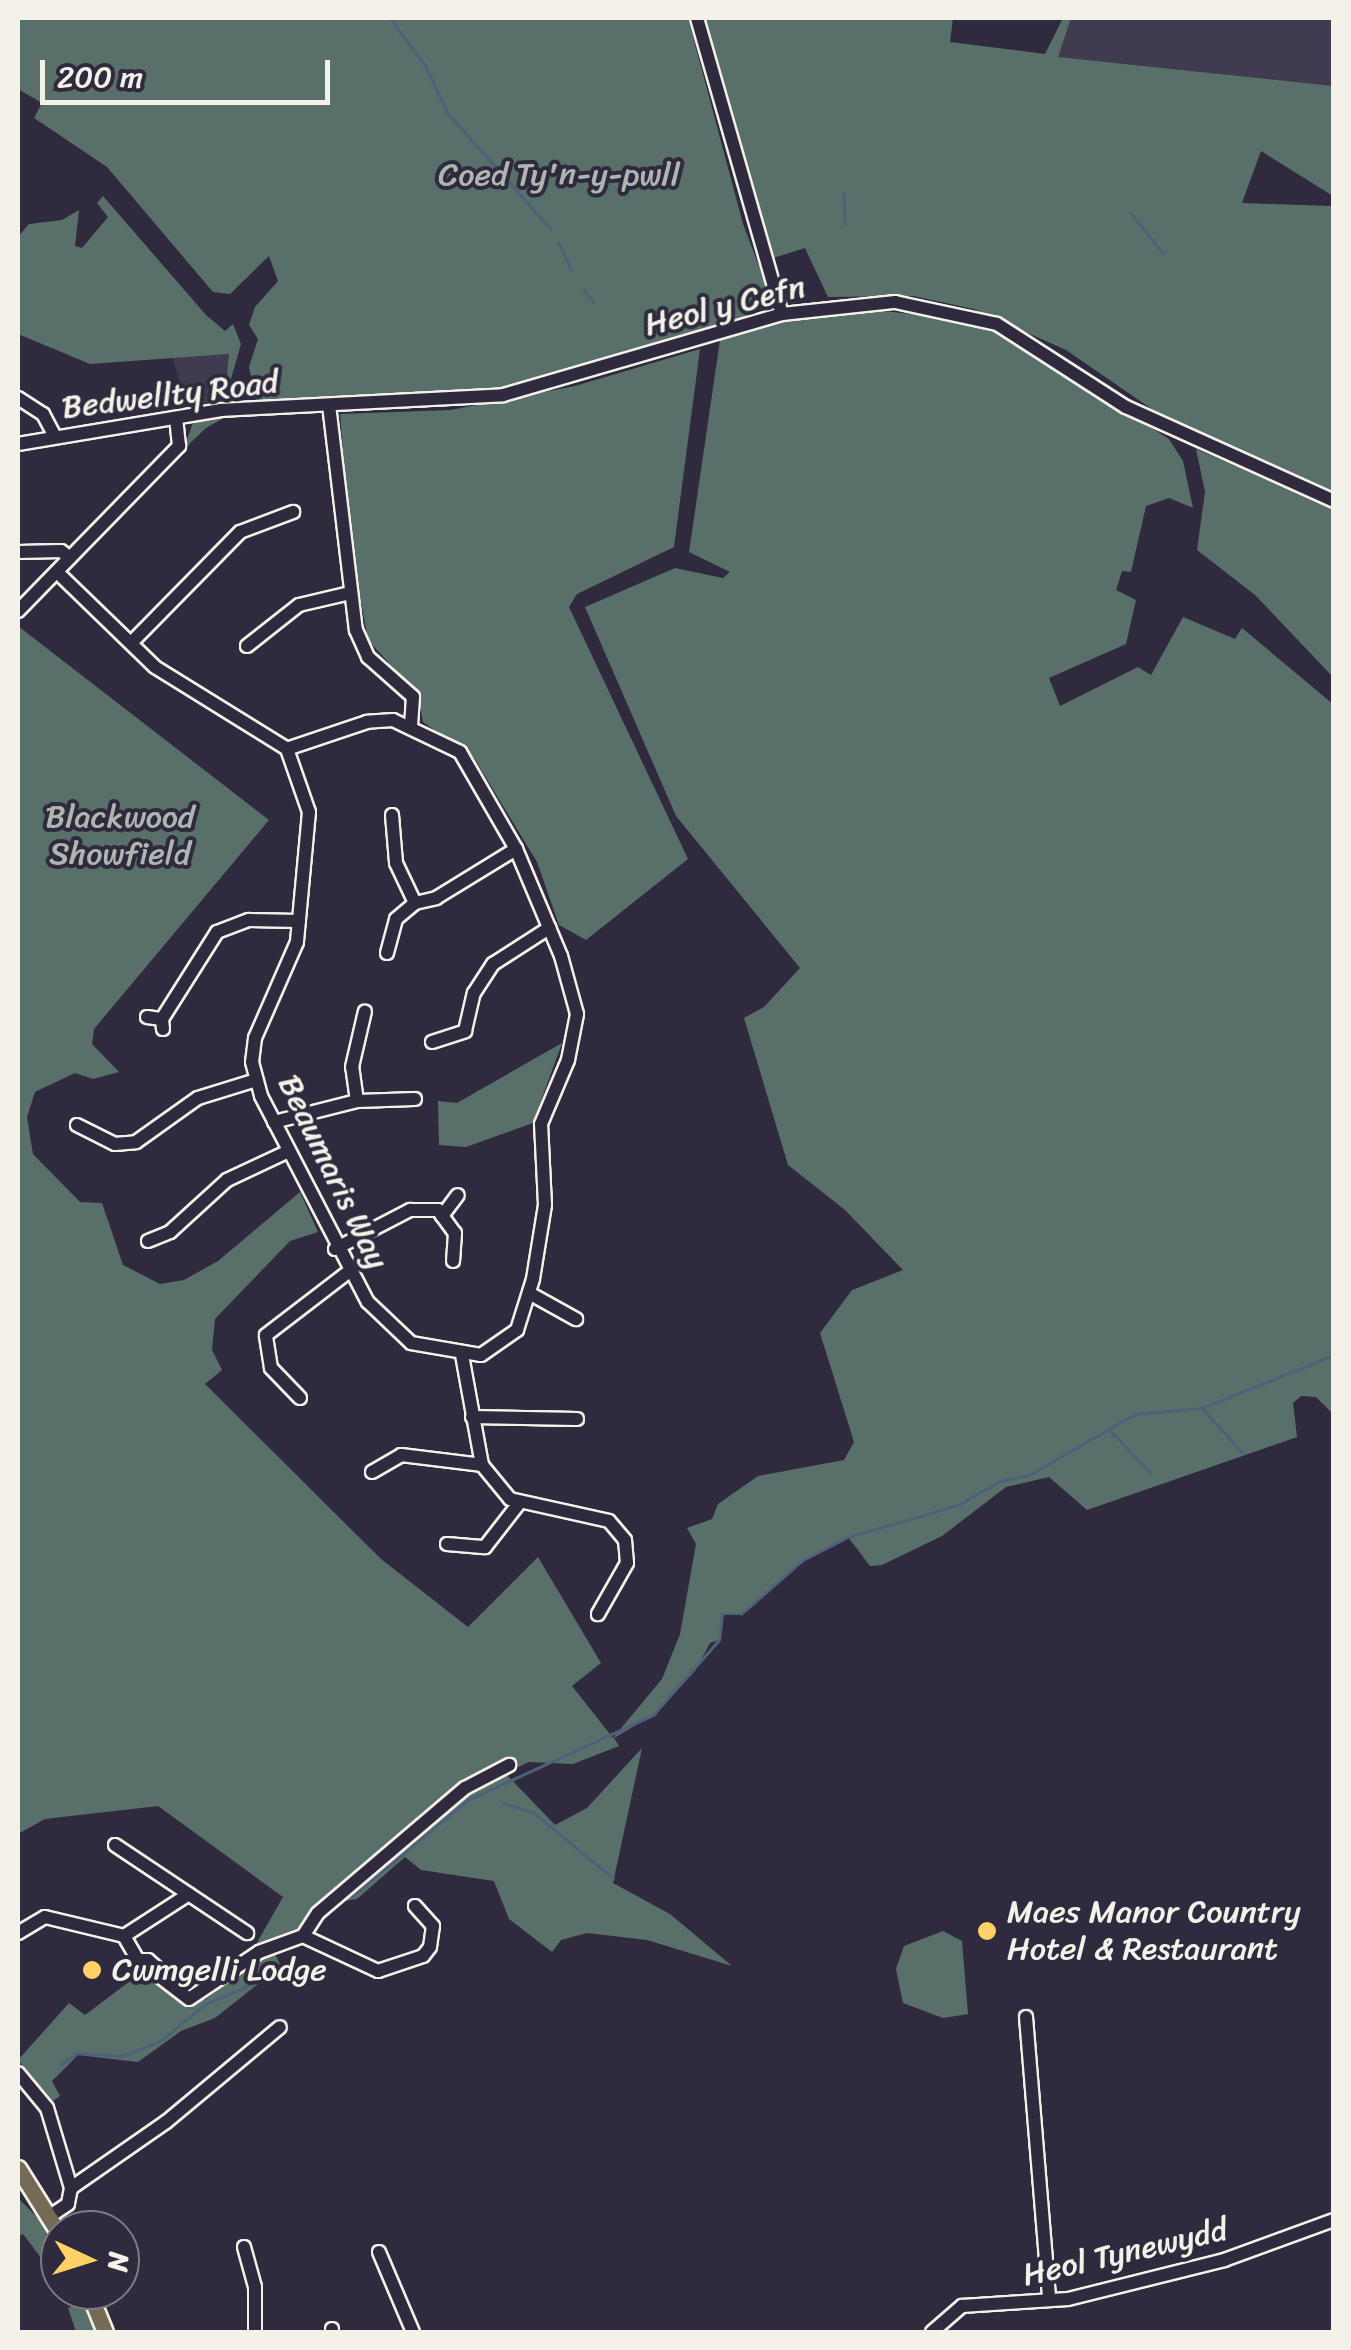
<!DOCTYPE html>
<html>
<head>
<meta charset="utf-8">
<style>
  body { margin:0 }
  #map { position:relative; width:1351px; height:2350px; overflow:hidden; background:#2f2a3d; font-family:Sriracha,sans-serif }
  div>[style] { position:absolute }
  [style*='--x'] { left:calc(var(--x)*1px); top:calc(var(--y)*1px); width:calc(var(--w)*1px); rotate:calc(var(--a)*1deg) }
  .built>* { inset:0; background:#403b51 }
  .green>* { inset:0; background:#59706a }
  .stream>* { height:2.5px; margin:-1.25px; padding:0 1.25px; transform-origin:1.25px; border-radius:1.25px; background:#4e6179 }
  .roads { filter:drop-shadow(2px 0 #f4f1e8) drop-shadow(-2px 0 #f4f1e8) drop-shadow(0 2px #f4f1e8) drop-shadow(0 -2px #f4f1e8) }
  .minor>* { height:12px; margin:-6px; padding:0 6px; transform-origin:6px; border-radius:6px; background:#2f2a3d }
  .major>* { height:15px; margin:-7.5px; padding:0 7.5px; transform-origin:7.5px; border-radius:7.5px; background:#756a55 }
  .dots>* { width:28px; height:28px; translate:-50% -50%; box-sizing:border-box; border:5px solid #2f2a3d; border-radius:50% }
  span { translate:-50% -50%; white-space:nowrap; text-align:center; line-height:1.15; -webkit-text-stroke:8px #2f2a3d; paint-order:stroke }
  .park-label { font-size:32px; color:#aeb7af }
  .street-label { font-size:32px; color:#f4f1e8 }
  .poi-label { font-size:32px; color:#f4f1e8 }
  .left { translate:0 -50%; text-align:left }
  .frame { position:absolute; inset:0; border:20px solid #f4f1e8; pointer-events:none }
  .north { position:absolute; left:40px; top:2210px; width:100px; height:100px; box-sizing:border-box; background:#2f2a3d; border:2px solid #7e7a81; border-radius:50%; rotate:94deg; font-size:28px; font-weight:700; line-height:40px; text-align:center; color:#f4f1e8 }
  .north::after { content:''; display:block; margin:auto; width:35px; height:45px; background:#ffd166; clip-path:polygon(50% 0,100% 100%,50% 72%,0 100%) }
  .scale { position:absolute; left:40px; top:60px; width:290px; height:45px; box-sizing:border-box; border:5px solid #f4f1e8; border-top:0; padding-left:12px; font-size:30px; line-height:35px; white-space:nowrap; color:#f4f1e8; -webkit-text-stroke:8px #2f2a3d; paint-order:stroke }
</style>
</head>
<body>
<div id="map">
  <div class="built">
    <div style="clip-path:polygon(1071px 18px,1333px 18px,1333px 86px,1057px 57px)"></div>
    <div style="clip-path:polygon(230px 354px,225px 400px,186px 407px,173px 358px)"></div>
  </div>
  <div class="green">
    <div style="clip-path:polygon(18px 18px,688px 18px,743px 224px,773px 303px,725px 325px,506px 389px,256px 402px,249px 367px,258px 339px,249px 325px,255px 307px,278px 281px,269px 256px,230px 294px,213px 292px,107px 167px,34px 118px,42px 103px,18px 89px)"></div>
    <div style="clip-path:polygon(704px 18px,953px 18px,950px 42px,1045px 54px,1063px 18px,1071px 18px,1058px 57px,1333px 86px,1333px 196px,1261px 151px,1242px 203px,1333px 206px,1333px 494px,1172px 423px,1066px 350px,974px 309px,913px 296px,828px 297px,805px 248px,770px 259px)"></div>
    <div style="clip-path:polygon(103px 196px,206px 315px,225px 331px,233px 324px,241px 344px,225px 400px,229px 354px,90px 364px,18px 334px,18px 237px,29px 224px,62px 220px,79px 210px,75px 246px,82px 248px,108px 217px,97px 203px)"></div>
    <div style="clip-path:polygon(876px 310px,945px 318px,1011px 337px,1169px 439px,1183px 461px,1193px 508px,1169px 498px,1146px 506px,1131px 572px,1122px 571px,1116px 590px,1136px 600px,1126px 644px,1049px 678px,1060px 706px,1138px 667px,1151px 675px,1183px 617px,1235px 639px,1242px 628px,1333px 704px,1333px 1414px,1316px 1397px,1301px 1396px,1293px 1403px,1297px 1437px,1087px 1510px,1049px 1477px,1006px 1487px,942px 1536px,882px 1565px,870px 1566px,848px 1537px,803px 1560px,741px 1614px,722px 1614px,719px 1640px,710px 1643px,695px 1671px,653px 1715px,614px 1738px,619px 1746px,573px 1764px,529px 1762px,505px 1773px,555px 1825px,587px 1808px,642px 1748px,613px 1883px,670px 1914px,732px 1966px,647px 1940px,587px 1933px,561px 1940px,552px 1952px,509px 1919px,494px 1881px,421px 1870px,405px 1857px,357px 1899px,324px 1904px,295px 1932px,255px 1946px,283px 1897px,158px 1806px,45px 1819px,18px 1834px,18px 626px,269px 820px,94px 1029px,92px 1044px,119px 1072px,93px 1079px,75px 1073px,35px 1092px,27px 1117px,33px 1154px,80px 1202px,102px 1203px,123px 1265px,160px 1284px,184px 1280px,218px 1261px,300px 1192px,318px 1232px,290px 1241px,215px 1319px,212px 1350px,222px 1370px,205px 1384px,381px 1559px,468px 1627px,538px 1557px,601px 1663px,572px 1686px,613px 1738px,662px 1679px,680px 1634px,696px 1544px,687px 1528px,712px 1519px,718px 1504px,758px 1476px,844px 1460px,854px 1442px,820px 1333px,852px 1290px,903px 1270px,845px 1210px,788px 1165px,744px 1018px,764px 1007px,800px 968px,676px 816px,585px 607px,675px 568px,723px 578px,730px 572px,689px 552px,720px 340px,802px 317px)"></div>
    <div style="clip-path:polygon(700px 349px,674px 547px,577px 594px,569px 607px,688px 859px,586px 940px,559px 925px,537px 862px,474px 758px,423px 722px,418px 695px,368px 640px,349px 535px,340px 414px,451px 410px,575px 386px)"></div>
    <div style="clip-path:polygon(227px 416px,206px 428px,183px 450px,193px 423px)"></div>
    <div style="clip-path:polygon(1196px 449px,1333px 508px,1333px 677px,1255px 595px,1197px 550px,1205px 492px)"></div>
    <div style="clip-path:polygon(562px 1043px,533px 1123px,466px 1147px,439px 1145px,438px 1101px,457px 1103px)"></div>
    <div style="clip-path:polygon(943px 1931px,962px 1941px,968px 2014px,943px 2018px,903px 2003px,896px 1969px,904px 1946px)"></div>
    <div style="clip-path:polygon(273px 1950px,283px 1970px,279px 1981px,258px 1984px,215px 2018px,181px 2031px,138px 2062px,78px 2055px,52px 2081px,60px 2096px,53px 2101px,18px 2060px,69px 2003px,85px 2015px,142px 1972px,191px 2004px,206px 1999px)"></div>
    <div style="clip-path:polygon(18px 2198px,44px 2224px,60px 2273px,54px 2275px,23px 2234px,18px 2237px)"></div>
    <div style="clip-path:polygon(85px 2300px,97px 2332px,76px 2332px,68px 2308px)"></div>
  </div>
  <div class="stream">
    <div style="--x:390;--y:18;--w:60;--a:53.1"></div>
    <div style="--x:426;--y:66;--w:51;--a:65.5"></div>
    <div style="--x:447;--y:112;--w:157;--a:48.4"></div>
    <div style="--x:844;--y:192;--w:32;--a:88"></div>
    <div style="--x:1131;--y:213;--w:51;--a:51.3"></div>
    <div style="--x:559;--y:242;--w:30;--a:66"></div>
    <div style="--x:584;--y:289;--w:17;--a:54"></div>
    <div style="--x:1204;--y:1410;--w:57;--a:47.9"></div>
    <div style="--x:1111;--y:1431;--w:58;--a:46.4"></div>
    <div style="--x:503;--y:1803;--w:31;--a:17"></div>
    <div style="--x:533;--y:1812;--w:104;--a:39.5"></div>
    <div style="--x:351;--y:1897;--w:152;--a:-39.7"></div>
    <div style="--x:468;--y:1800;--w:204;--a:-24.7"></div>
    <div style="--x:653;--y:1715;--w:100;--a:-48.7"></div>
    <div style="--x:719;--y:1640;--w:26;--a:-83"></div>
    <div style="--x:722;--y:1614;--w:19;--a:0"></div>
    <div style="--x:741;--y:1614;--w:82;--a:-41.1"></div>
    <div style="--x:803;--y:1560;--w:51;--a:-27.1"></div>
    <div style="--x:848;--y:1537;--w:115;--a:-16.2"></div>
    <div style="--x:958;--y:1505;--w:48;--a:-29.7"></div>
    <div style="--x:1000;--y:1481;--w:30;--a:-12"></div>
    <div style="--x:1029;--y:1475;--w:122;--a:-29.9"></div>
    <div style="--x:1135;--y:1414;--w:67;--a:-5.1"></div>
    <div style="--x:1202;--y:1408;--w:142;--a:-21.9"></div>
    <div style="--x:61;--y:2064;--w:20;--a:-33"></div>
    <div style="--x:78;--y:2053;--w:44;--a:3.9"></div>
    <div style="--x:122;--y:2056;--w:40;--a:-21"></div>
    <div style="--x:159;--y:2042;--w:58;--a:-39.4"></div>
    <div style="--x:204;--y:2005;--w:80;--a:-23.7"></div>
  </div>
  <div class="roads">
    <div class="minor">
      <div style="--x:697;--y:18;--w:308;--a:74"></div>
      <div style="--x:18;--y:398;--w:30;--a:33"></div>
      <div style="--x:43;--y:414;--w:26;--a:62"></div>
      <div style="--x:329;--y:405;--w:227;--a:83.2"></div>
      <div style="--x:356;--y:630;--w:30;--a:66"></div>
      <div style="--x:368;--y:657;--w:60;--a:41.6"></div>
      <div style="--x:413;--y:697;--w:29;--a:94"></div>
      <div style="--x:18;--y:444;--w:206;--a:-9.5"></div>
      <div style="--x:221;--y:410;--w:282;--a:-3"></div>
      <div style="--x:503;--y:395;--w:291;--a:-16.2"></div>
      <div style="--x:782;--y:314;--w:114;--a:-6.1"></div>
      <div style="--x:895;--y:302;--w:104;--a:12.2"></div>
      <div style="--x:997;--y:324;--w:153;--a:32.8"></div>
      <div style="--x:1126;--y:407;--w:228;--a:24.3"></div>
      <div style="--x:18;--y:552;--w:43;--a:-1.3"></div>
      <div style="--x:61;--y:551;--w:11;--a:38"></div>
      <div style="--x:57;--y:572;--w:136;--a:44.1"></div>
      <div style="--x:155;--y:667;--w:155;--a:31.8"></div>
      <div style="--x:287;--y:749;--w:67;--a:70.8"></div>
      <div style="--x:309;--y:812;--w:131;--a:95.3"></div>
      <div style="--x:297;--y:942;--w:105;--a:113.6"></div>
      <div style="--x:255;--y:1038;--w:24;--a:97"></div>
      <div style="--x:252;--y:1062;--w:35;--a:75"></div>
      <div style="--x:261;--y:1096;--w:232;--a:62.6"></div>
      <div style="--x:368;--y:1302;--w:59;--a:43.6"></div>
      <div style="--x:411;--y:1343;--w:71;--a:9.7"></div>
      <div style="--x:481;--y:1355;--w:44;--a:-34.8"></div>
      <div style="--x:517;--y:1330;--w:53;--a:-72.6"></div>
      <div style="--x:533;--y:1279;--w:75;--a:-80.8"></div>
      <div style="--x:545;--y:1205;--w:81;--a:-92.8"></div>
      <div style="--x:541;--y:1124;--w:69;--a:-67.1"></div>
      <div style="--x:568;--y:1060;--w:47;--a:-78.9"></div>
      <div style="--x:577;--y:1014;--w:60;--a:-105.4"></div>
      <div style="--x:561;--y:956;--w:116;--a:-112.8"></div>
      <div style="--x:516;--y:849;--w:112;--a:-120"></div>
      <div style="--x:460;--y:752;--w:74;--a:-154.5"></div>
      <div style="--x:393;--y:720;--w:26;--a:176"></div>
      <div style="--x:367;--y:722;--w:84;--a:161.4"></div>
      <div style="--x:18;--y:611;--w:231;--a:-45.7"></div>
      <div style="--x:179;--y:446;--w:28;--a:-96"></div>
      <div style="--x:131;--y:643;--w:156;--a:-45.5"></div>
      <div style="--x:240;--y:532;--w:57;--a:-20.7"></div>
      <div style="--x:247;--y:646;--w:66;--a:-38.3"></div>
      <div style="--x:299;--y:605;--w:52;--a:-13.2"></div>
      <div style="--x:392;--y:815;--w:48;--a:85.2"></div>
      <div style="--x:396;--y:863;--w:44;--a:64.6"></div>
      <div style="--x:387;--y:953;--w:35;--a:-75"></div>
      <div style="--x:396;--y:919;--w:25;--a:-40"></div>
      <div style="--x:415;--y:903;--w:22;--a:-13"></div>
      <div style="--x:436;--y:898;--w:94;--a:-31.5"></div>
      <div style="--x:147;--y:1017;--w:15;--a:8"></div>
      <div style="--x:163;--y:1029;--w:10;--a:-96"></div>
      <div style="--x:162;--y:1019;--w:103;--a:-57.7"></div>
      <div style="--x:217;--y:932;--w:34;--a:-21"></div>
      <div style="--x:249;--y:920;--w:50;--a:1.1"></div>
      <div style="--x:432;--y:1042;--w:35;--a:-18"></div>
      <div style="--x:465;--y:1031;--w:39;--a:-77"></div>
      <div style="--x:474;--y:993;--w:35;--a:-57"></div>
      <div style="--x:493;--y:964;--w:67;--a:-32.7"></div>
      <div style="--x:357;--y:1101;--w:34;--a:-98"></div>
      <div style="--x:352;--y:1067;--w:57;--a:-76.9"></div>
      <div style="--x:274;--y:1122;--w:86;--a:-14.2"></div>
      <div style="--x:357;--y:1101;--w:58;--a:-2"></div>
      <div style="--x:77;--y:1125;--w:42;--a:26.6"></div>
      <div style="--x:115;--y:1144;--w:21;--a:-5"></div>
      <div style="--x:136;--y:1142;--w:76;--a:-35.4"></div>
      <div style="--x:198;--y:1098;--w:61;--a:-17.2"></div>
      <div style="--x:442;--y:1216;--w:26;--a:-53"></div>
      <div style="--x:148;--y:1241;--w:24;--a:-22"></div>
      <div style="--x:170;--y:1232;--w:77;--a:-42.4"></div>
      <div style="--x:227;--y:1180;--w:68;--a:-25.1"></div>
      <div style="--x:335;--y:1249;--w:85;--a:-27.5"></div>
      <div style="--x:410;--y:1210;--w:28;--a:0"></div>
      <div style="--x:438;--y:1210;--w:29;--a:54"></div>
      <div style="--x:455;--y:1233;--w:28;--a:94"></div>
      <div style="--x:529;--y:1293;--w:54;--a:29"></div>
      <div style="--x:462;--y:1355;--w:112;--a:79.7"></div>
      <div style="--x:482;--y:1465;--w:44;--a:50.5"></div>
      <div style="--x:510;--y:1499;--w:101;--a:12.5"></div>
      <div style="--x:609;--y:1521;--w:25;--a:50"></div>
      <div style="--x:625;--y:1540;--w:23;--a:85"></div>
      <div style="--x:627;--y:1563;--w:59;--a:119.6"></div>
      <div style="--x:300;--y:1398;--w:42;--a:-134"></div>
      <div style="--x:271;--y:1368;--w:33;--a:-99"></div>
      <div style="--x:266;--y:1335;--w:103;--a:-37.5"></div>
      <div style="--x:472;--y:1417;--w:105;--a:1.1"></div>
      <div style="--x:372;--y:1472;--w:34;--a:-30"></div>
      <div style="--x:401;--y:1455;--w:82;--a:7"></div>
      <div style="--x:447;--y:1544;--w:38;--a:5"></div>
      <div style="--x:485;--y:1547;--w:57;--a:-52.1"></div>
      <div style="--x:115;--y:1845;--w:159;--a:33.7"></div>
      <div style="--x:18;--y:1933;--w:31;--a:-31"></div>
      <div style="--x:45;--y:1917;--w:81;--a:13.5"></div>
      <div style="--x:124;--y:1936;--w:77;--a:-32.9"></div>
      <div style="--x:124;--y:1936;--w:28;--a:60"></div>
      <div style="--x:138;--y:1960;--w:10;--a:0"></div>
      <div style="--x:148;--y:1960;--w:45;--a:41.4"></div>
      <div style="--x:303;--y:1936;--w:27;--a:-57"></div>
      <div style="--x:318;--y:1913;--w:193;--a:-40.4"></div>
      <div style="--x:465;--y:1788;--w:50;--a:-27.6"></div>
      <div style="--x:138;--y:1960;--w:64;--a:37.4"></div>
      <div style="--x:189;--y:1999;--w:84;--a:-33.9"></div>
      <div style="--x:259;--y:1952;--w:47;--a:-20"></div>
      <div style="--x:303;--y:1936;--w:83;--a:25"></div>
      <div style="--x:378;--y:1971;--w:47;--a:-18.4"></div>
      <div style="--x:423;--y:1956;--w:11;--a:-52"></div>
      <div style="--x:430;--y:1947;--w:21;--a:-82"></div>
      <div style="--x:433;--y:1926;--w:27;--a:-132"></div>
      <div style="--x:1026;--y:2017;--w:283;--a:85.3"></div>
      <div style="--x:18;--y:2073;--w:45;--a:50.4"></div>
      <div style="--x:47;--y:2108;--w:84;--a:73.3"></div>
      <div style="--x:71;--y:2188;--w:16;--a:101"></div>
      <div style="--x:68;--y:2204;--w:22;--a:146"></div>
      <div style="--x:71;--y:2188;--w:116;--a:-34.8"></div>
      <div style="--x:166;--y:2122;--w:148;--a:-39.8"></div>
      <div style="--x:244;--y:2247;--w:41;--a:74.6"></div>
      <div style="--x:255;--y:2287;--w:45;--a:90"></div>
      <div style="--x:379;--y:2252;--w:87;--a:67"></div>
      <div style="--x:332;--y:2329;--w:3;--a:90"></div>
      <div style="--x:932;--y:2332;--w:40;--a:-41"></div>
      <div style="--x:962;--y:2306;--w:106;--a:-3.8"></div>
      <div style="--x:1068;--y:2299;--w:161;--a:-14"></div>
      <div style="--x:1224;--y:2260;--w:117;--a:-20"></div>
    </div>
    <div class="major">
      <div style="--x:18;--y:2168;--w:79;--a:57.9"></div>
      <div style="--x:88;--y:2290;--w:45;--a:68"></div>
    </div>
  </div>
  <div class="dots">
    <div style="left:987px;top:1931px;background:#ffd166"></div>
    <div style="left:92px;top:1970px;background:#ffd166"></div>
  </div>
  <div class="park-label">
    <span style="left:559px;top:175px">Coed Ty'n-y-pwll</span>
    <span style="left:120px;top:836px">Blackwood<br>Showfield</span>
  </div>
  <div class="street-label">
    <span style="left:725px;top:306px;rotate:-14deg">Heol y Cefn</span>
    <span style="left:170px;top:395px;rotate:-7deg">Bedwellty Road</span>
    <span style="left:333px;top:1172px;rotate:64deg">Beaumaris Way</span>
    <span style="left:1125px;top:2253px;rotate:-13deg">Heol Tynewydd</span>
  </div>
  <div class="poi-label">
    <span class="left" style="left:1007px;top:1931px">Maes Manor Country<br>Hotel &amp; Restaurant</span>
    <span class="left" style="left:112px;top:1970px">Cwmgelli Lodge</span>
  </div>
  <div class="frame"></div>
  <div class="north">N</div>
  <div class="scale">200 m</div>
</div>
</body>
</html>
